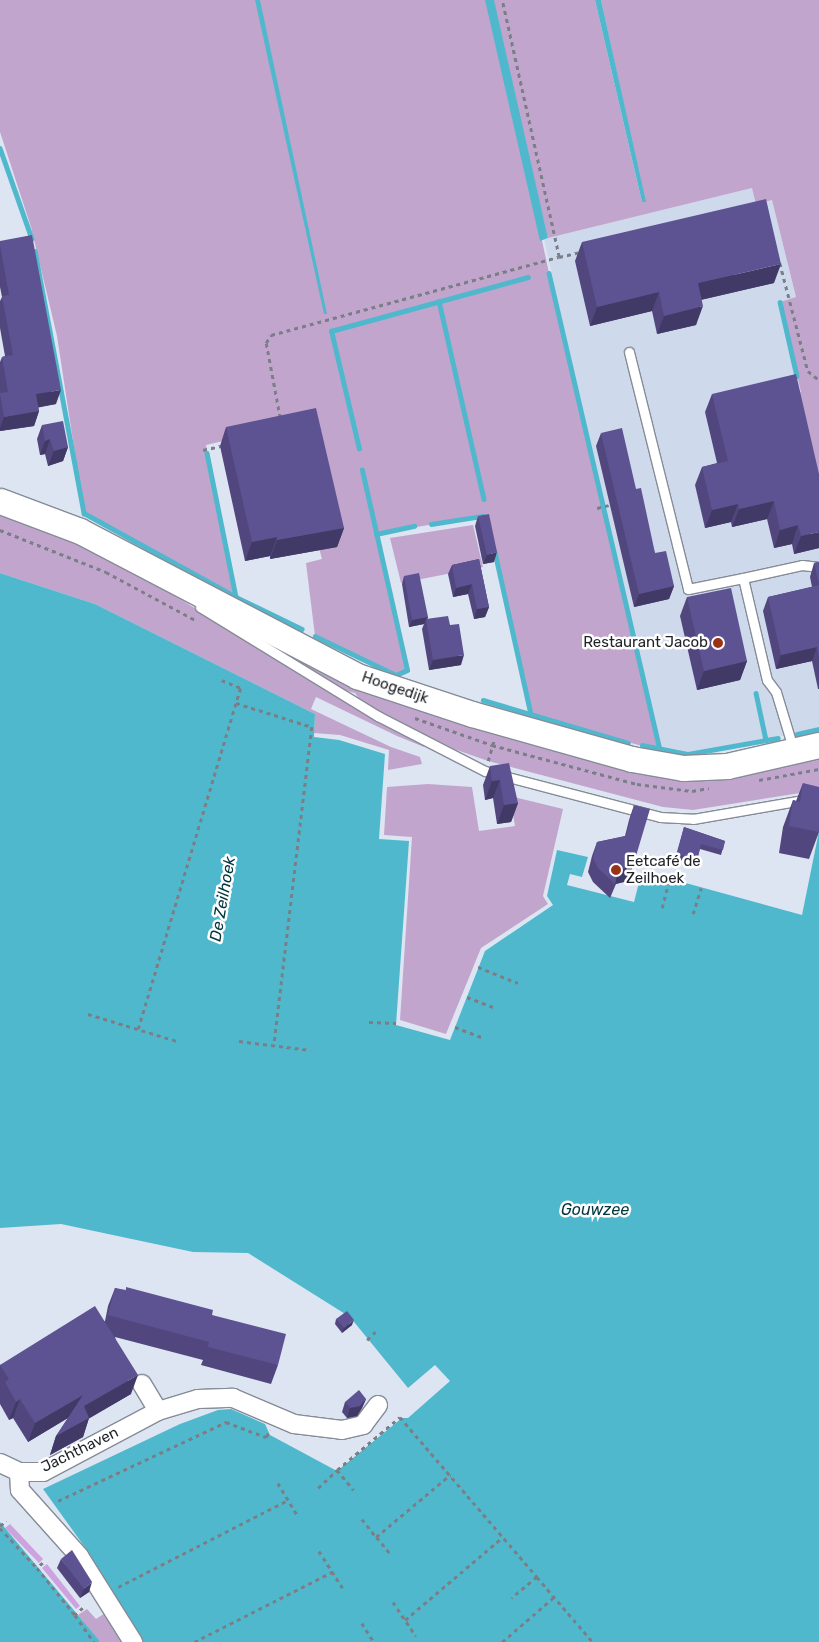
<!DOCTYPE html>
<html>
<head>
<meta charset="utf-8">
<style>
  body { margin:0 }
  #map { position:relative; width:819px; height:1642px; overflow:hidden; background:#dee5f2; font-family:Rubik,sans-serif }
  div>[style] { position:absolute }
  [style*='--x'] { left:calc(var(--x)*1px); top:calc(var(--y)*1px); width:calc(var(--w)*1px); rotate:calc(var(--a)*1deg) }
  .built>* { inset:0; background:#cfd9ec }
  .green>* { inset:0; background:#c2a5cd }
  .forest>* { inset:0; background:#cea1df }
  .water>* { inset:0; background:#50b8cc }
  .stream>* { height:4.5px; margin:-2.25px; padding:0 2.25px; transform-origin:2.25px; border-radius:2.25px; background:#50b8cc }
  .path>* { height:2.5px; margin-top:-1.25px; transform-origin:0; background:repeating-linear-gradient(90deg,#7a7f87 0 4px,transparent 0 8px) }
  .roads { filter:drop-shadow(1px 0 #858c97) drop-shadow(-1px 0 #858c97) drop-shadow(0 1px #858c97) drop-shadow(0 -1px #858c97) }
  .lane>* { height:9px; margin:-4.5px; padding:0 4.5px; transform-origin:4.5px; border-radius:4.5px; background:#fff }
  .street>* { height:18px; margin:-9px; padding:0 9px; transform-origin:9px; border-radius:9px; background:#fff }
  .secondary>* { height:25px; margin:-12.5px; padding:0 12.5px; transform-origin:12.5px; border-radius:12.5px; background:#fff }
  .wall>* { inset:0; background:#51477e }
  .shaded-wall>* { inset:0; background:#423a66 }
  .building>* { inset:0; background:#5e5392 }
  .dots>* { width:14px; height:14px; translate:-50% -50%; box-sizing:border-box; border:2px solid #fff; border-radius:50% }
  span { translate:-50% -50%; white-space:nowrap; text-align:center; line-height:1.15; -webkit-text-stroke:5px #fff; paint-order:stroke }
  .poi-label { font-size:15px; color:#1f2227 }
  .right { translate:-100% -50%; text-align:right }
  .left { translate:0 -50%; text-align:left }
  .street-label { font-size:15px; color:#1f2227 }
  .water-label { font-size:16px; color:#03363f; font-style:italic }
</style>
</head>
<body>
<div id="map">
  <div class="built">
    <div style="clip-path:polygon(752px 188px,772px 200px,796px 297px,780px 302px,801px 392px,792px 394px,819px 505px,819px 729px,688px 754px,660px 751px,544px 239px)"></div>
  </div>
  <div class="green">
    <div style="clip-path:polygon(0 0,490px 0,549px 273px,660px 751px,531px 715px,487px 515px,376px 534px,407px 670px,396px 675px,315px 636px,306px 563px,322px 559px,286px 426px,206px 445px,236px 597px,84px 513px,57px 336px,31px 227px,0 132px)"></div>
    <div style="clip-path:polygon(491px 0,595px 0,642px 202px,645px 202px,601px 0,819px 0,819px 505px,792px 395px,801px 392px,780px 302px,796px 297px,772px 200px,756px 204px,752px 188px,548px 238px)"></div>
    <div style="clip-path:polygon(0 507px,29px 518px,167px 591px,376px 720px,425px 743px,424px 747px,397px 736px,316px 697px,311px 709px,391px 747px,420px 757px,422px 764px,388px 770px,389px 750px,340px 735px,314px 733px,315px 714px,95px 604px,0 573px)"></div>
    <div style="clip-path:polygon(473px 525px,483px 567px,401px 583px,390px 538px)"></div>
    <div style="clip-path:polygon(250px 629px,639px 767px,819px 756px,819px 790px,693px 810px,663px 807px,488px 761px,454px 749px,363px 704px,355px 693px,334px 687px)"></div>
    <div style="clip-path:polygon(428px 784px,472px 787px,479px 831px,515px 826px,510px 796px,563px 809px,543px 896px,548px 904px,481px 948px,446px 1034px,400px 1020px,412px 837px,384px 835px,387px 787px)"></div>
    <div style="clip-path:polygon(87px 1609px,96px 1619px,110px 1610px,129px 1642px,100px 1642px,78px 1615px)"></div>
  </div>
  <div class="forest">
    <div style="clip-path:polygon(10px 1524px,43px 1559px,39px 1563px,5px 1528px)"></div>
    <div style="clip-path:polygon(47px 1564px,80px 1606px,76px 1609px,42px 1568px)"></div>
  </div>
  <div class="water">
    <div style="clip-path:polygon(255px 0,260px 0,327px 314px,324px 314px)"></div>
    <div style="clip-path:polygon(485px 0,494px 0,548px 238px,540px 241px)"></div>
    <div style="clip-path:polygon(595px 0,601px 0,646px 202px,642px 202px)"></div>
    <div style="clip-path:polygon(0 573px,95px 604px,315px 714px,314px 737px,339px 740px,385px 754px,379px 839px,409px 841px,396px 1025px,450px 1040px,485px 951px,553px 905px,547px 896px,557px 850px,588px 857px,582px 877px,570px 874px,567px 885px,634px 902px,642px 871px,802px 915px,819px 831px,819px 1642px,143px 1642px,89px 1553px,43px 1489px,180px 1424px,218px 1410px,231px 1409px,265px 1424px,270px 1435px,337px 1471px,402px 1418px,408px 1418px,450px 1381px,435px 1365px,408px 1388px,350px 1317px,248px 1253px,193px 1252px,61px 1224px,0 1228px)"></div>
    <div style="clip-path:polygon(0 1522px,98px 1639px,100px 1642px,0 1642px)"></div>
  </div>
  <div class="stream">
    <div style="--x:0;--y:148;--w:96;--a:70.6"></div>
    <div style="--x:35;--y:251;--w:267;--a:79.4"></div>
    <div style="--x:84;--y:513;--w:174;--a:28.9"></div>
    <div style="--x:236;--y:597;--w:73;--a:25.9"></div>
    <div style="--x:549;--y:273;--w:491;--a:76.9"></div>
    <div style="--x:439;--y:301;--w:203;--a:77.2"></div>
    <div style="--x:780;--y:302;--w:76;--a:77.1"></div>
    <div style="--x:359;--y:449;--w:121;--a:-103.3"></div>
    <div style="--x:331;--y:331;--w:204;--a:-15.3"></div>
    <div style="--x:207;--y:453;--w:147;--a:78.6"></div>
    <div style="--x:431;--y:524;--w:52;--a:-8.9"></div>
    <div style="--x:376;--y:534;--w:39;--a:-12"></div>
    <div style="--x:495;--y:552;--w:167;--a:77.5"></div>
    <div style="--x:315;--y:636;--w:90;--a:25.7"></div>
    <div style="--x:396;--y:675;--w:12;--a:-24"></div>
    <div style="--x:407;--y:670;--w:205;--a:-102.7"></div>
    <div style="--x:756;--y:693;--w:48;--a:78"></div>
    <div style="--x:483;--y:700;--w:151;--a:16.5"></div>
    <div style="--x:797;--y:734;--w:23;--a:-13"></div>
    <div style="--x:642;--y:745;--w:47;--a:11.1"></div>
    <div style="--x:688;--y:754;--w:91;--a:-10.1"></div>
  </div>
  <div class="path">
    <div style="--x:559;--y:257;--w:22;--a:-13"></div>
    <div style="--x:780;--y:263;--w:112;--a:75.5"></div>
    <div style="--x:808;--y:371;--w:14;--a:39"></div>
    <div style="--x:280;--y:418;--w:76;--a:-100.6"></div>
    <div style="--x:266;--y:343;--w:9;--a:-58"></div>
    <div style="--x:271;--y:335;--w:298;--a:-15.2"></div>
    <div style="--x:559;--y:257;--w:263;--a:-102.5"></div>
    <div style="--x:203;--y:450;--w:18;--a:-13"></div>
    <div style="--x:597;--y:508;--w:12;--a:-14"></div>
    <div style="--x:0;--y:530;--w:114;--a:21.6"></div>
    <div style="--x:106;--y:572;--w:103;--a:28.3"></div>
    <div style="--x:236;--y:703;--w:80;--a:17.5"></div>
    <div style="--x:312;--y:727;--w:321;--a:96.8"></div>
    <div style="--x:415;--y:718;--w:82;--a:19.3"></div>
    <div style="--x:492;--y:745;--w:150;--a:15.1"></div>
    <div style="--x:637;--y:784;--w:55;--a:7.3"></div>
    <div style="--x:692;--y:791;--w:17;--a:-10"></div>
    <div style="--x:488;--y:761;--w:22;--a:-74"></div>
    <div style="--x:759;--y:780;--w:61;--a:-10.4"></div>
    <div style="--x:662;--y:908;--w:30;--a:-76"></div>
    <div style="--x:693;--y:914;--w:27;--a:-73"></div>
    <div style="--x:478;--y:967;--w:43;--a:21.8"></div>
    <div style="--x:467;--y:997;--w:28;--a:21"></div>
    <div style="--x:88;--y:1014;--w:96;--a:16.9"></div>
    <div style="--x:369;--y:1022;--w:27;--a:2"></div>
    <div style="--x:455;--y:1027;--w:28;--a:21"></div>
    <div style="--x:138;--y:1029;--w:356;--a:-73.3"></div>
    <div style="--x:240;--y:688;--w:24;--a:-158"></div>
    <div style="--x:239;--y:1041;--w:72;--a:7.2"></div>
    <div style="--x:367;--y:1340;--w:13;--a:-45"></div>
    <div style="--x:337;--y:1470;--w:82;--a:-40.1"></div>
    <div style="--x:400;--y:1417;--w:211;--a:49.4"></div>
    <div style="--x:537;--y:1577;--w:33;--a:140"></div>
    <div style="--x:278;--y:1483;--w:39;--a:59"></div>
    <div style="--x:318;--y:1488;--w:26;--a:-43"></div>
    <div style="--x:337;--y:1470;--w:26;--a:50"></div>
    <div style="--x:58;--y:1501;--w:186;--a:-25.2"></div>
    <div style="--x:226;--y:1422;--w:43;--a:20.6"></div>
    <div style="--x:266;--y:1437;--w:8;--a:-60"></div>
    <div style="--x:362;--y:1519;--w:23;--a:52"></div>
    <div style="--x:0;--y:1526;--w:8;--a:-40"></div>
    <div style="--x:0;--y:1528;--w:54;--a:47.2"></div>
    <div style="--x:319;--y:1551;--w:46;--a:57.3"></div>
    <div style="--x:389;--y:1553;--w:21;--a:-129"></div>
    <div style="--x:376;--y:1537;--w:97;--a:-40"></div>
    <div style="--x:43;--y:1563;--w:8;--a:140"></div>
    <div style="--x:37;--y:1568;--w:60;--a:51"></div>
    <div style="--x:537;--y:1577;--w:86;--a:49.3"></div>
    <div style="--x:118;--y:1587;--w:191;--a:-27.1"></div>
    <div style="--x:393;--y:1602;--w:41;--a:55.9"></div>
    <div style="--x:83;--y:1608;--w:11;--a:139"></div>
    <div style="--x:75;--y:1615;--w:33;--a:55"></div>
    <div style="--x:405;--y:1620;--w:128;--a:-40.3"></div>
    <div style="--x:362;--y:1623;--w:22;--a:58"></div>
    <div style="--x:194;--y:1642;--w:155;--a:-26.9"></div>
    <div style="--x:502;--y:1642;--w:69;--a:-40.9"></div>
  </div>
  <div class="roads">
    <div class="lane">
      <div style="--x:629;--y:352;--w:244;--a:76"></div>
      <div style="--x:688;--y:589;--w:56;--a:-11.3"></div>
      <div style="--x:743;--y:578;--w:105;--a:76.8"></div>
      <div style="--x:767;--y:680;--w:15;--a:53"></div>
      <div style="--x:776;--y:692;--w:59;--a:73.1"></div>
      <div style="--x:743;--y:578;--w:60;--a:-12.4"></div>
      <div style="--x:802;--y:565;--w:17;--a:7"></div>
      <div style="--x:200;--y:607;--w:209;--a:31.5"></div>
      <div style="--x:378;--y:716;--w:120;--a:27.2"></div>
      <div style="--x:485;--y:771;--w:181;--a:14.7"></div>
      <div style="--x:660;--y:817;--w:33;--a:3"></div>
      <div style="--x:693;--y:819;--w:112;--a:-9.8"></div>
    </div>
    <div class="street">
      <div style="--x:142;--y:1384;--w:31;--a:59"></div>
      <div style="--x:0;--y:1463;--w:21;--a:25"></div>
      <div style="--x:19;--y:1472;--w:24;--a:0"></div>
      <div style="--x:43;--y:1472;--w:130;--a:-27.9"></div>
      <div style="--x:158;--y:1411;--w:42;--a:-16.7"></div>
      <div style="--x:198;--y:1399;--w:35;--a:-2"></div>
      <div style="--x:233;--y:1398;--w:66;--a:23.1"></div>
      <div style="--x:294;--y:1424;--w:48;--a:7.1"></div>
      <div style="--x:342;--y:1430;--w:22;--a:-13"></div>
      <div style="--x:363;--y:1425;--w:25;--a:-53"></div>
      <div style="--x:19;--y:1472;--w:18;--a:87"></div>
      <div style="--x:20;--y:1490;--w:89;--a:48.2"></div>
      <div style="--x:79;--y:1556;--w:102;--a:57.9"></div>
    </div>
    <div class="secondary">
      <div style="--x:0;--y:501;--w:85;--a:20.6"></div>
      <div style="--x:80;--y:531;--w:313;--a:27.6"></div>
      <div style="--x:357;--y:676;--w:121;--a:18.3"></div>
      <div style="--x:472;--y:714;--w:166;--a:15.7"></div>
      <div style="--x:632;--y:759;--w:52;--a:10"></div>
      <div style="--x:683;--y:768;--w:44;--a:-2.6"></div>
      <div style="--x:727;--y:766;--w:94;--a:-12.9"></div>
    </div>
  </div>
  <div class="wall">
    <div style="clip-path:polygon(0 241px,56px 404px,38px 407px,39px 411px,34px 426px,0 431px,0 362px,2px 357px,5px 356px,0 328px,0 301px,2px 297px,0 287px)"></div>
    <div style="clip-path:polygon(582px 242px,774px 283px,701px 300px,696px 325px,657px 334px,652px 311px,590px 326px,575px 261px)"></div>
    <div style="clip-path:polygon(712px 394px,819px 548px,794px 554px,792px 544px,774px 548px,767px 519px,732px 527px,731px 522px,705px 528px,695px 485px,702px 467px,717px 463px,705px 412px)"></div>
    <div style="clip-path:polygon(42px 425px,68px 447px,63px 461px,48px 466px,45px 454px,40px 455px,37px 439px)"></div>
    <div style="clip-path:polygon(226px 427px,344px 528px,337px 547px,270px 559px,270px 556px,245px 561px,220px 446px)"></div>
    <div style="clip-path:polygon(601px 433px,655px 553px,674px 586px,669px 599px,634px 607px,596px 446px)"></div>
    <div style="clip-path:polygon(478px 516px,494px 562px,483px 564px,475px 526px)"></div>
    <div style="clip-path:polygon(479px 559px,489px 607px,485px 617px,474px 619px,468px 594px,453px 597px,448px 574px,452px 565px)"></div>
    <div style="clip-path:polygon(819px 562px,819px 689px,818px 689px,812px 661px,776px 669px,763px 611px,768px 597px,812px 587px,810px 577px,814px 563px)"></div>
    <div style="clip-path:polygon(404px 576px,428px 617px,427px 619px,450px 625px,461px 665px,429px 670px,422px 629px,424px 624px,409px 627px,402px 584px)"></div>
    <div style="clip-path:polygon(687px 597px,747px 661px,740px 680px,697px 690px,680px 616px)"></div>
    <div style="clip-path:polygon(490px 766px,518px 803px,511px 822px,497px 824px,493px 798px,485px 800px,483px 785px)"></div>
    <div style="clip-path:polygon(803px 783px,819px 832px,809px 859px,779px 853px,783px 827px,793px 800px,796px 801px)"></div>
    <div style="clip-path:polygon(634px 805px,628px 881px,616px 884px,610px 898px,593px 882px,588px 872px,592px 856px,597px 842px,625px 836px,629px 820px)"></div>
    <div style="clip-path:polygon(684px 827px,725px 841px,721px 855px,700px 849px,696px 864px,675px 859px)"></div>
    <div style="clip-path:polygon(115px 1288px,212px 1315px,278px 1365px,271px 1384px,201px 1365px,203px 1360px,115px 1337px,131px 1394px,89px 1418px,83px 1437px,50px 1455px,56px 1436px,68px 1418px,28px 1442px,13px 1418px,9px 1420px,0 1404px,0 1365px,105px 1321px,108px 1306px)"></div>
    <div style="clip-path:polygon(336px 1319px,352px 1325px,342px 1333px,335px 1324px)"></div>
    <div style="clip-path:polygon(366px 1399px,362px 1408px,357px 1416px,347px 1418px,342px 1412px,345px 1402px)"></div>
    <div style="clip-path:polygon(61px 1559px,89px 1592px,80px 1598px,57px 1568px)"></div>
  </div>
  <div class="shaded-wall">
    <div style="clip-path:polygon(781px 264px,774px 283px,691px 302px,698px 283px)"></div>
    <div style="clip-path:polygon(659px 292px,652px 311px,590px 326px,597px 307px)"></div>
    <div style="clip-path:polygon(703px 306px,696px 325px,657px 334px,664px 316px)"></div>
    <div style="clip-path:polygon(61px 390px,56px 404px,31px 409px,36px 394px)"></div>
    <div style="clip-path:polygon(39px 411px,34px 426px,0 431px,0 428px,4px 417px)"></div>
    <div style="clip-path:polygon(50px 439px,45px 454px,40px 455px,45px 441px)"></div>
    <div style="clip-path:polygon(68px 447px,63px 461px,48px 466px,54px 451px)"></div>
    <div style="clip-path:polygon(774px 501px,767px 519px,732px 527px,739px 509px)"></div>
    <div style="clip-path:polygon(738px 504px,731px 522px,705px 528px,712px 510px)"></div>
    <div style="clip-path:polygon(798px 525px,792px 544px,774px 548px,780px 530px)"></div>
    <div style="clip-path:polygon(344px 528px,337px 547px,270px 559px,277px 540px)"></div>
    <div style="clip-path:polygon(819px 532px,819px 548px,794px 554px,801px 536px)"></div>
    <div style="clip-path:polygon(277px 537px,270px 556px,245px 561px,252px 542px)"></div>
    <div style="clip-path:polygon(497px 552px,494px 562px,483px 564px,487px 555px)"></div>
    <div style="clip-path:polygon(472px 584px,468px 594px,453px 597px,456px 588px)"></div>
    <div style="clip-path:polygon(674px 586px,669px 599px,634px 607px,639px 594px)"></div>
    <div style="clip-path:polygon(489px 607px,485px 617px,474px 619px,477px 609px)"></div>
    <div style="clip-path:polygon(428px 617px,426px 622px,426px 619px,424px 624px,409px 627px,412px 620px)"></div>
    <div style="clip-path:polygon(817px 647px,812px 661px,776px 669px,781px 655px)"></div>
    <div style="clip-path:polygon(464px 655px,461px 665px,429px 670px,433px 660px)"></div>
    <div style="clip-path:polygon(747px 661px,740px 680px,697px 690px,704px 671px)"></div>
    <div style="clip-path:polygon(500px 780px,493px 798px,485px 800px,492px 781px)"></div>
    <div style="clip-path:polygon(518px 803px,511px 822px,497px 824px,504px 805px)"></div>
    <div style="clip-path:polygon(633px 866px,628px 881px,615px 884px,618px 870px)"></div>
    <div style="clip-path:polygon(354px 1320px,352px 1325px,342px 1333px,344px 1328px)"></div>
    <div style="clip-path:polygon(138px 1375px,131px 1394px,78px 1425px,89px 1418px,83px 1437px,50px 1455px,56px 1436px,84px 1406px)"></div>
    <div style="clip-path:polygon(83px 1395px,76px 1413px,28px 1442px,35px 1423px)"></div>
    <div style="clip-path:polygon(20px 1399px,13px 1418px,9px 1420px,16px 1402px)"></div>
    <div style="clip-path:polygon(366px 1399px,362px 1408px,357px 1416px,347px 1418px,350px 1408px)"></div>
    <div style="clip-path:polygon(92px 1582px,89px 1592px,80px 1598px,84px 1589px)"></div>
  </div>
  <div class="building">
    <div style="clip-path:polygon(766px 199px,781px 264px,698px 283px,703px 306px,664px 316px,659px 292px,597px 307px,582px 242px)"></div>
    <div style="clip-path:polygon(32px 235px,61px 390px,36px 394px,39px 411px,4px 417px,0 393px,8px 392px,2px 357px,13px 355px,2px 296px,9px 295px,0 245px,0 241px)"></div>
    <div style="clip-path:polygon(796px 374px,819px 474px,819px 532px,801px 536px,798px 525px,780px 530px,774px 501px,739px 509px,738px 504px,712px 510px,702px 467px,728px 461px,712px 394px)"></div>
    <div style="clip-path:polygon(316px 408px,344px 528px,277px 540px,277px 537px,252px 542px,226px 427px)"></div>
    <div style="clip-path:polygon(63px 421px,68px 447px,54px 451px,50px 439px,45px 441px,42px 425px)"></div>
    <div style="clip-path:polygon(622px 428px,636px 489px,641px 488px,655px 553px,666px 551px,674px 586px,639px 594px,601px 433px)"></div>
    <div style="clip-path:polygon(489px 514px,497px 552px,487px 555px,478px 516px)"></div>
    <div style="clip-path:polygon(479px 559px,489px 607px,477px 609px,472px 584px,456px 588px,452px 565px)"></div>
    <div style="clip-path:polygon(819px 562px,819px 584px,814px 563px)"></div>
    <div style="clip-path:polygon(419px 573px,428px 617px,412px 620px,404px 576px)"></div>
    <div style="clip-path:polygon(819px 585px,819px 657px,817px 647px,781px 655px,768px 597px)"></div>
    <div style="clip-path:polygon(731px 588px,747px 661px,704px 671px,687px 597px)"></div>
    <div style="clip-path:polygon(448px 616px,450px 625px,459px 624px,464px 655px,433px 660px,426px 619px)"></div>
    <div style="clip-path:polygon(509px 763px,518px 803px,504px 805px,500px 780px,492px 781px,490px 766px)"></div>
    <div style="clip-path:polygon(803px 783px,819px 787px,819px 832px,789px 826px,793px 800px,800px 802px)"></div>
    <div style="clip-path:polygon(634px 805px,650px 809px,633px 866px,618px 870px,615px 884px,598px 868px,593px 858px,597px 842px,626px 836px)"></div>
    <div style="clip-path:polygon(684px 827px,725px 841px,723px 850px,701px 844px,697px 859px,677px 854px)"></div>
    <div style="clip-path:polygon(126px 1287px,213px 1310px,212px 1315px,286px 1334px,278px 1365px,208px 1347px,209px 1342px,108px 1315px,115px 1288px,126px 1290px)"></div>
    <div style="clip-path:polygon(95px 1306px,138px 1375px,84px 1406px,89px 1418px,56px 1436px,83px 1395px,35px 1423px,20px 1399px,16px 1402px,5px 1382px,9px 1379px,0 1365px)"></div>
    <div style="clip-path:polygon(347px 1311px,354px 1320px,344px 1328px,336px 1319px)"></div>
    <div style="clip-path:polygon(359px 1390px,366px 1399px,360px 1406px,350px 1408px,345px 1402px)"></div>
    <div style="clip-path:polygon(72px 1550px,92px 1582px,84px 1589px,61px 1559px)"></div>
  </div>
  <div class="dots">
    <div style="left:718px;top:643px;background:#9a3217"></div>
    <div style="left:616px;top:870px;background:#9a3217"></div>
  </div>
  <div class="poi-label">
    <span class="right" style="left:708px;top:643px">Restaurant Jacob</span>
    <span class="left" style="left:626px;top:870px">Eetcafé de<br>Zeilhoek</span>
  </div>
  <div class="street-label">
    <span style="left:395px;top:688px;rotate:19deg">Hoogedijk</span>
    <span style="left:80px;top:1450px;rotate:-26deg">Jachthaven</span>
  </div>
  <div class="water-label">
    <span style="left:223px;top:899px;rotate:-80deg">De Zeilhoek</span>
    <span style="left:595px;top:1210px">Gouwzee</span>
  </div>
</div>
</body>
</html>
